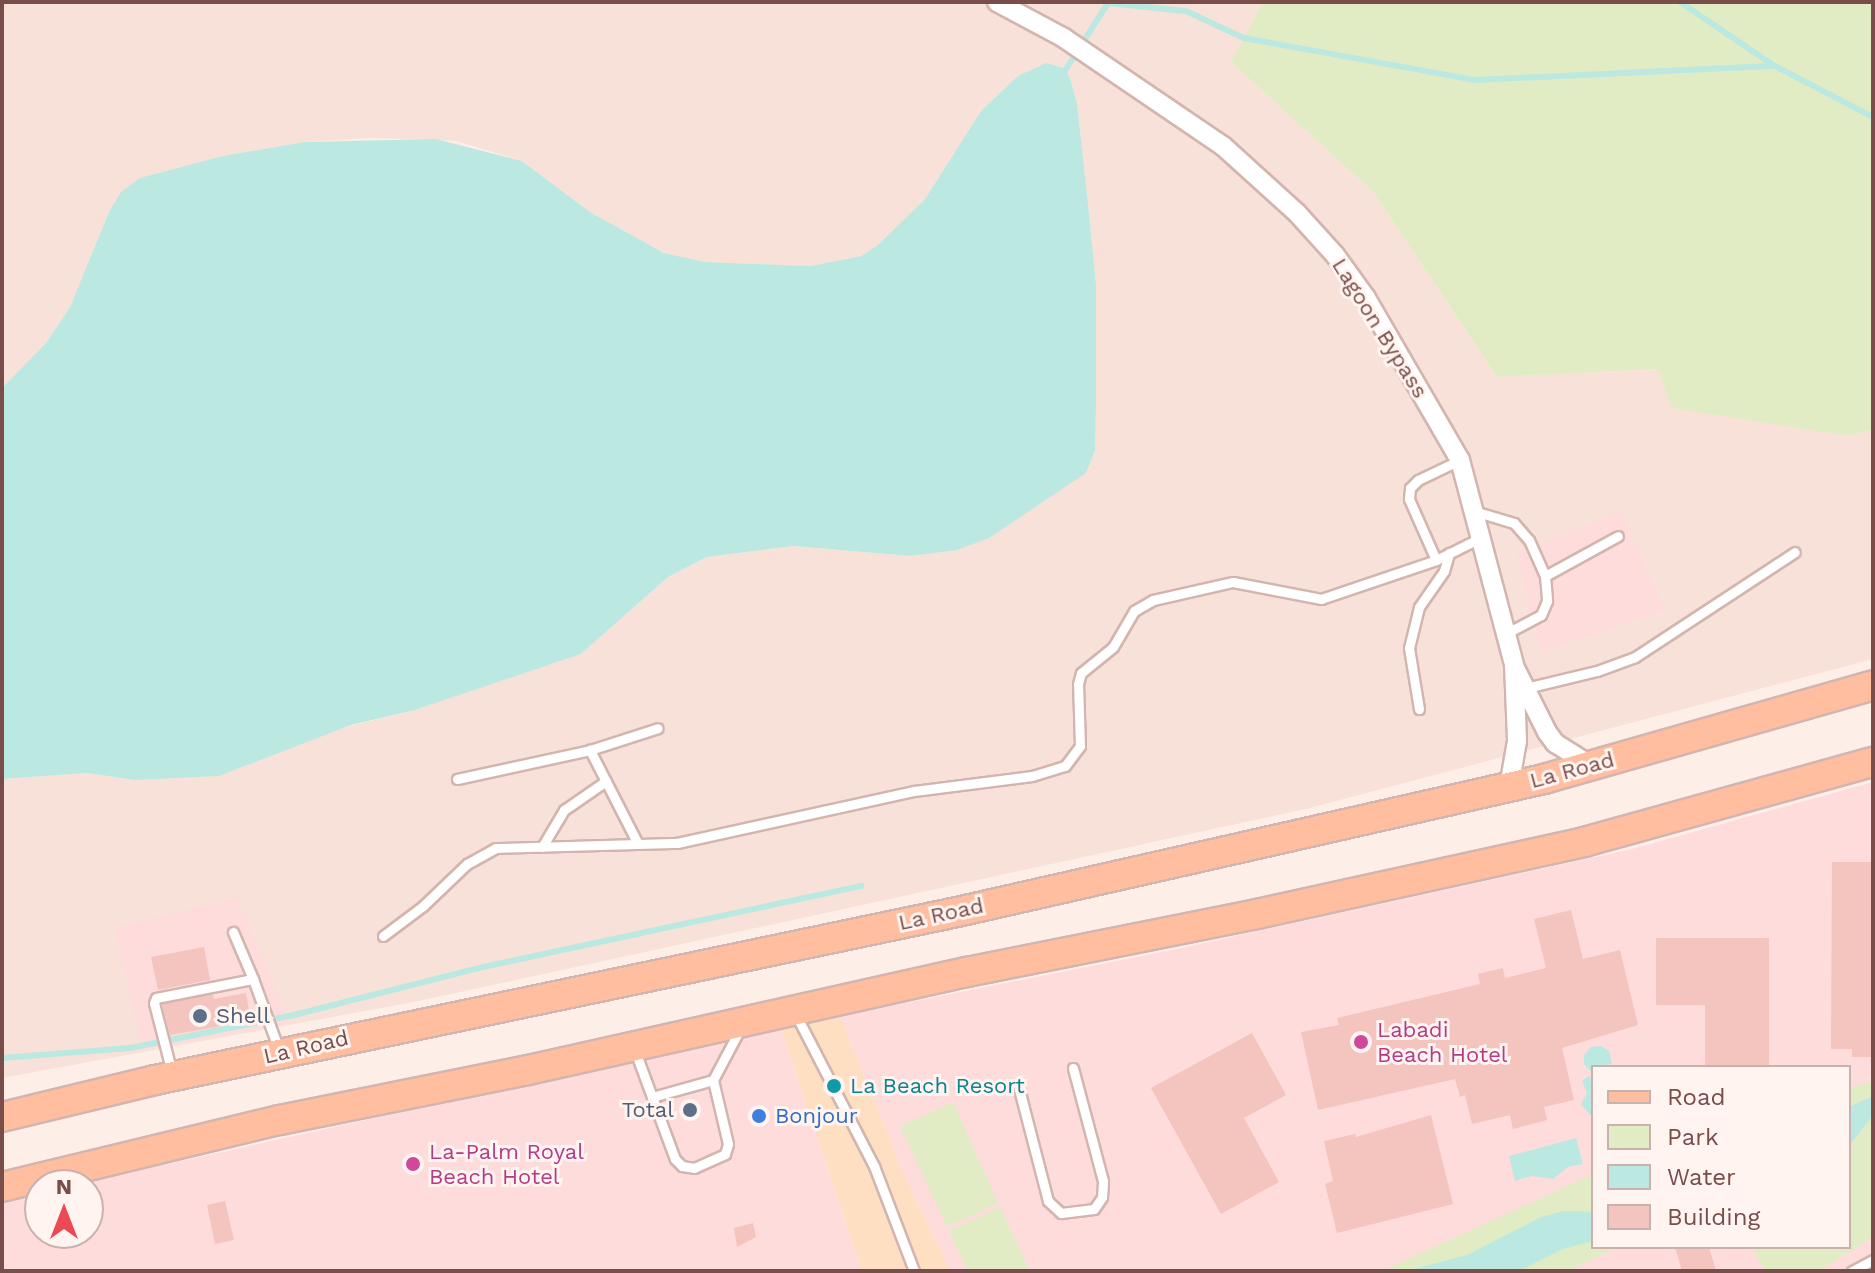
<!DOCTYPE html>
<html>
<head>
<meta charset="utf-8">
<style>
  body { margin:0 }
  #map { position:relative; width:1875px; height:1273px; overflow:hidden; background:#fdefe8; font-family:"Work Sans",sans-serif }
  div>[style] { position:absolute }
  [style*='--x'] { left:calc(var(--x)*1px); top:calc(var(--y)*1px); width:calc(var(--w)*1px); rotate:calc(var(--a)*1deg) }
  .residential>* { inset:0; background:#f8e1d9 }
  .commercial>* { inset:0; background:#fedcdc }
  .green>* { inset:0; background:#e1ecc5 }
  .sand>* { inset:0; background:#fedfc2 }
  .water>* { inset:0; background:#bbe9e2 }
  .stream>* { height:6px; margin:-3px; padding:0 3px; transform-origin:3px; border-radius:3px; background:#bbe9e2 }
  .building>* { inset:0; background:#f4c4be }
  .roads { filter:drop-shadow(2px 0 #d3b5af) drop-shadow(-2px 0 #d3b5af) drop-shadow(0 2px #d3b5af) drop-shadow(0 -2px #d3b5af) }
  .service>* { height:9px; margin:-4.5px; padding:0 4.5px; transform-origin:4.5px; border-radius:4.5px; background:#fff }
  .minor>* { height:18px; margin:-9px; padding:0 9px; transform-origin:9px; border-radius:9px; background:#fff }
  .primary>* { height:28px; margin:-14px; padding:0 14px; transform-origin:14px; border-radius:14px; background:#febe9f }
  .dots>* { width:22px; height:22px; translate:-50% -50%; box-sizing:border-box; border:4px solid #fff4f0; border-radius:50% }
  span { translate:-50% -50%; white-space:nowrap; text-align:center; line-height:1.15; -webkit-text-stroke:6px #fff4f0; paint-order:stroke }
  .street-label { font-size:22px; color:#794d4a }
  .service-label { font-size:22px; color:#4e5e75 }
  .left { translate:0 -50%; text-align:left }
  .right { translate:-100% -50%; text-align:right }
  .hotel-label { font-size:22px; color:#b23c85 }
  .culture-label { font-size:22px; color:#0d838f }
  .shop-label { font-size:22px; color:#366cbe }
  .frame { position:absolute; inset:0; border:4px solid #794d4a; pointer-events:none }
  .legend { position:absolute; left:1591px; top:1065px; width:260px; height:184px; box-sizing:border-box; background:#fff4f0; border:2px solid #c9b1ae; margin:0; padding:10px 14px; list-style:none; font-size:24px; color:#794d4a }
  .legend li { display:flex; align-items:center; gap:16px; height:40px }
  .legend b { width:40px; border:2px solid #c9b1ae }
  .north { position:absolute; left:24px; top:1169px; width:80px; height:80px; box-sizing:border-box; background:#fff4f0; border:2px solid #c9b1ae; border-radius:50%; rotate:0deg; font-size:22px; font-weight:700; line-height:32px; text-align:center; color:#794d4a }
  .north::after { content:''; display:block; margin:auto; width:28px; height:36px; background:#ec4954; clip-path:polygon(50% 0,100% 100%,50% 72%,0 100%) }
</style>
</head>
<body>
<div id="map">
  <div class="residential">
    <div style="clip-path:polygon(2px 2px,1263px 2px,1231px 62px,1373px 192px,1497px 377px,1659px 369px,1850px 436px,1873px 429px,1873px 659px,1310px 808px,414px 1002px,2px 1078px,2px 779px,87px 773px,135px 780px,415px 710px,581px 654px,668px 577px,707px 557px,793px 546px,910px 556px,1086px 473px,1095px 451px,1096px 407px,1096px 284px,1077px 103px,1070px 79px,981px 111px,925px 199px,878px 245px,861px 256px,811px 266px,705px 262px,664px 253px,590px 212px,522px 161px,456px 141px,372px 138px,304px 142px,223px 156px,109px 212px,70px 307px,46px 343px,2px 388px)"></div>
  </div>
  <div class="commercial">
    <div style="clip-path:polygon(1621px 511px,1665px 610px,1541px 652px,1516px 553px)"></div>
    <div style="clip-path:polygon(evenodd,1873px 782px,1873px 1271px,950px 1271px,903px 1172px,840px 1016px,1177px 949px,1632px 849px,1873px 782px,1593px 1067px,1849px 1067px,1849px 1247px,1593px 1247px,1593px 1067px)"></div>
    <div style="clip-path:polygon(237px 898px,290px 1023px,142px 1050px,114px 927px)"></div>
    <div style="clip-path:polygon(781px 1028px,862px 1271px,2px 1271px,2px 1204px,40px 1193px,40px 1233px,88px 1233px,88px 1185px,73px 1185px)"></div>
  </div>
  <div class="green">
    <div style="clip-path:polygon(1263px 2px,1873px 2px,1873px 429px,1850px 436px,1672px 408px,1658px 369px,1497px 377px,1373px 192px,1231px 62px)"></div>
    <div style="clip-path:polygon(1873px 1081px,1873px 1237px,1819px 1271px,1765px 1271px,1751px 1247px,1849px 1247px,1849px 1088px)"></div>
    <div style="clip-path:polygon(953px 1102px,998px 1203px,947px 1227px,900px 1126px)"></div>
    <div style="clip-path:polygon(1593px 1174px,1593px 1247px,1618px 1247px,1568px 1271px,1382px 1271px)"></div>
    <div style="clip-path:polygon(1000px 1207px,1030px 1271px,968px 1271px,949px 1231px)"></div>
  </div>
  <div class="sand">
    <div style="clip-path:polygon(840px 1016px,903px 1172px,950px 1271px,862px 1271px,781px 1028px)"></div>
  </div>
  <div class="water">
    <div style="clip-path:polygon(1046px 63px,1066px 69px,1070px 79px,1077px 103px,1088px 204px,1096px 284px,1096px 407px,1095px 451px,1086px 473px,989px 538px,957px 550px,910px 556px,793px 546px,707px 557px,668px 577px,581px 654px,415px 710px,351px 725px,219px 776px,135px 780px,87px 773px,2px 779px,2px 388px,46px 343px,70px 307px,109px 212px,121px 192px,140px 178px,223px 156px,304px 142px,436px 139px,522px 161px,590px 212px,664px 253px,705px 262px,811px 266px,861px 256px,878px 245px,925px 199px,981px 111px,1018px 76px)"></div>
    <div style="clip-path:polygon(1601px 1046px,1609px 1051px,1612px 1064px,1593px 1067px,1593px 1074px,1584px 1064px,1584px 1055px,1591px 1047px)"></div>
    <div style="clip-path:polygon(1588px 1076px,1593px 1078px,1592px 1117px,1581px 1104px,1587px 1093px,1582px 1081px)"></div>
    <div style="clip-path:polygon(1873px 1096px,1873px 1115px,1849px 1146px,1849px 1107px)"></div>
    <div style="clip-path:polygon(1576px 1138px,1583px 1164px,1568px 1167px,1553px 1179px,1532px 1176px,1515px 1181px,1509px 1156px)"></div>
    <div style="clip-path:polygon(1563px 1211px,1593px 1212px,1593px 1241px,1563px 1249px,1519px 1271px,1406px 1271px,1467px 1255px,1541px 1217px)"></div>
  </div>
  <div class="stream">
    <div style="--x:1680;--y:2;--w:112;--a:34.1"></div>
    <div style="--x:1066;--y:69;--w:78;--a:-57.5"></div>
    <div style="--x:1108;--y:3;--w:78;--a:5.9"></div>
    <div style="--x:1186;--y:11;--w:64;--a:25"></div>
    <div style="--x:1244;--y:38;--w:234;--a:10.3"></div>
    <div style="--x:1474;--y:80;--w:301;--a:-2.7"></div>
    <div style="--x:1775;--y:66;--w:110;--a:27.5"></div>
    <div style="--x:2;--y:1058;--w:128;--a:-4.5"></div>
    <div style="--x:130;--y:1048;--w:171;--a:-11.4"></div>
    <div style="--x:298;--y:1014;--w:191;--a:-14.3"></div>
    <div style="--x:483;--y:967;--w:387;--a:-12.1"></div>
  </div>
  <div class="building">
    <div style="clip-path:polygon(1832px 862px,1873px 862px,1873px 1057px,1852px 1057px,1852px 1049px,1831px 1049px)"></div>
    <div style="clip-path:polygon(1571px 910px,1583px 959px,1620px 950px,1638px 1025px,1562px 1048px,1574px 1100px,1544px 1107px,1547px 1120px,1513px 1129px,1510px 1115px,1472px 1124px,1465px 1095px,1460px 1097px,1455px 1079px,1318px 1110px,1301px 1032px,1339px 1025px,1337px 1018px,1480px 984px,1478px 974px,1503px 968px,1505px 978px,1546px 968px,1534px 919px)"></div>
    <div style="clip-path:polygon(1656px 938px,1769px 938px,1769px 1067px,1705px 1067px,1705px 1005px,1656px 1005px)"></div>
    <div style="clip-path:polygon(204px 947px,210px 980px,158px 990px,151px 957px)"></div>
    <div style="clip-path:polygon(246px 993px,251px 1021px,170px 1035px,162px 1004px,213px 994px,214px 999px)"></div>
    <div style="clip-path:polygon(1252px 1033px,1286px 1095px,1244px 1118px,1279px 1182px,1221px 1214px,1151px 1088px)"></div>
    <div style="clip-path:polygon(1431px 1115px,1453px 1204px,1337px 1233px,1325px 1184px,1333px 1181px,1324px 1141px,1355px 1134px,1356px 1137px)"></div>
    <div style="clip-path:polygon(225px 1201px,234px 1240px,215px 1244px,207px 1205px)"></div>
    <div style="clip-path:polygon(753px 1223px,756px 1237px,737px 1247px,734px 1228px)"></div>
    <div style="clip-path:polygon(1675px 1247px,1709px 1247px,1716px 1271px,1682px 1271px)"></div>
  </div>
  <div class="roads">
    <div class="service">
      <div style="--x:1474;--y:511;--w:42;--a:16.7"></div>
      <div style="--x:1514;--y:523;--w:23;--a:49"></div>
      <div style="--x:1529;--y:540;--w:39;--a:66"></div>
      <div style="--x:1545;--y:576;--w:25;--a:85"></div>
      <div style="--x:1547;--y:601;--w:15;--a:113"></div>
      <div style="--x:1541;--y:615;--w:40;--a:152"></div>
      <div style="--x:1436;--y:560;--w:67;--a:-113.9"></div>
      <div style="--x:1409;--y:499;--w:11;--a:-85"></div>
      <div style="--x:1410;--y:488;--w:11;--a:-45"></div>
      <div style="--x:1418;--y:480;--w:47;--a:-25.5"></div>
      <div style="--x:1545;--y:576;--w:83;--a:-28.7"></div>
      <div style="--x:1526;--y:688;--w:73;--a:-13.5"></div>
      <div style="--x:1597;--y:671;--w:40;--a:-20.2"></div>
      <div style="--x:1635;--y:657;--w:191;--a:-33.3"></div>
      <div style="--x:1419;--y:709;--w:62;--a:-99.3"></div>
      <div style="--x:1409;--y:648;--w:42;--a:-76.3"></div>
      <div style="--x:1419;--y:607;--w:44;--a:-55.2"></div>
      <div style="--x:1444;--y:571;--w:19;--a:-74"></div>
      <div style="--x:457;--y:779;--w:136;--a:-12.3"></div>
      <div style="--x:638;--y:844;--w:106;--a:-117.1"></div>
      <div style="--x:590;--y:750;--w:71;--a:-17.9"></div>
      <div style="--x:542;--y:847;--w:43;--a:-59.3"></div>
      <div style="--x:564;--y:810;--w:51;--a:-34.6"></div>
      <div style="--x:233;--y:932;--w:51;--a:66.9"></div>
      <div style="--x:383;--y:936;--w:50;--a:-36.9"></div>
      <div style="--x:423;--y:906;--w:61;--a:-43.7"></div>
      <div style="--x:467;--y:864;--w:33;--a:-29"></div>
      <div style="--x:496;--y:848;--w:181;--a:-1.6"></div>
      <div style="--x:677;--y:843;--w:243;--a:-12.4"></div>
      <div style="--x:914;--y:791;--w:119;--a:-7.2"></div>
      <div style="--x:1032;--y:776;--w:34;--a:-17"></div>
      <div style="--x:1065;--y:766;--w:25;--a:-53"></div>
      <div style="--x:1080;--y:746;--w:62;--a:-91.8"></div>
      <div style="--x:1078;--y:684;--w:11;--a:-75"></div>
      <div style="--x:1081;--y:673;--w:41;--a:-39.1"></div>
      <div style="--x:1113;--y:647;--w:42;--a:-59.7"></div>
      <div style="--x:1134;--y:611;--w:22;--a:-30"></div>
      <div style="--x:1153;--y:600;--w:82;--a:-12.7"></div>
      <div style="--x:1233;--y:582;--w:90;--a:10.9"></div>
      <div style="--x:1321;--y:599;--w:121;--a:-18.7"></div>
      <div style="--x:1436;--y:560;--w:51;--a:-26.6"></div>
      <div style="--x:796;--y:1015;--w:170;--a:62.7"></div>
      <div style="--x:874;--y:1166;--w:112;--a:69.1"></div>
      <div style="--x:635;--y:1051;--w:115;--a:69.7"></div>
      <div style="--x:675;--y:1159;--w:10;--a:45"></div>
      <div style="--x:682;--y:1166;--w:12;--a:9"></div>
      <div style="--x:694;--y:1168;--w:34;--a:-24"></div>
      <div style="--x:725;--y:1154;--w:10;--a:-73"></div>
      <div style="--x:728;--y:1144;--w:66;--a:-103.2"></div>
      <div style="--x:713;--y:1080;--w:58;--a:-62.1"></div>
      <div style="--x:172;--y:1073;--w:72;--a:-104.4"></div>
      <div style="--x:154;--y:1003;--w:5;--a:-68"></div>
      <div style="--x:156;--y:998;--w:99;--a:-11.1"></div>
      <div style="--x:253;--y:979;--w:76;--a:69.9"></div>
      <div style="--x:1018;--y:1085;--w:120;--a:75.5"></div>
      <div style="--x:1048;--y:1201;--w:18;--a:43"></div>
      <div style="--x:1061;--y:1213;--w:33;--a:-7"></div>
      <div style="--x:1094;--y:1209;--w:14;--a:-56"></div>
      <div style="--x:1102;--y:1197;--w:16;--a:-86"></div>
      <div style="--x:1103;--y:1181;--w:117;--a:-104.9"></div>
      <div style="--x:652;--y:1097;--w:63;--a:-15.6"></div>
      <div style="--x:1852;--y:1271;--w:24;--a:-28"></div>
    </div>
    <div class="minor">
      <div style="--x:997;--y:2;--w:76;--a:28.2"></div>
      <div style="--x:1064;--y:38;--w:192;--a:34.2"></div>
      <div style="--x:1223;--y:146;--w:100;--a:42.2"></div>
      <div style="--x:1297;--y:213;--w:57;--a:47.9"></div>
      <div style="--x:1335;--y:255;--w:53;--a:54.2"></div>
      <div style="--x:1366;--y:298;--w:187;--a:59.9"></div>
      <div style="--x:1460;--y:460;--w:212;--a:75.2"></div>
      <div style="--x:1514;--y:665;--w:76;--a:87.7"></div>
      <div style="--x:1517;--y:741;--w:47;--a:99.9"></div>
      <div style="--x:1515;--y:668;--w:72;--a:63.4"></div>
      <div style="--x:1547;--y:732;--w:14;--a:54"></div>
      <div style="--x:1555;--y:743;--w:41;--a:32.2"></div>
    </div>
    <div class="primary">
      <div style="--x:2;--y:1117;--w:157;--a:-13.6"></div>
      <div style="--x:155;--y:1080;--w:819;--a:-11.83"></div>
      <div style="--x:957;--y:912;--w:602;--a:-12.77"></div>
      <div style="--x:1544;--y:779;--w:342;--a:-15.9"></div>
      <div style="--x:2;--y:1187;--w:286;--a:-13.6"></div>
      <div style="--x:280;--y:1120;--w:253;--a:-11.4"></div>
      <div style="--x:528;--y:1070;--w:450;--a:-12.6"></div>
      <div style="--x:967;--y:972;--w:296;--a:-11.3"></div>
      <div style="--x:1257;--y:914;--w:335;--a:-12.4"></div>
      <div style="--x:1584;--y:842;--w:300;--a:-15.5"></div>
    </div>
  </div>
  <div class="dots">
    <div style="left:200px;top:1016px;background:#5c6f8a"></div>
    <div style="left:1361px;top:1042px;background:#d1479c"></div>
    <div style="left:834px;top:1086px;background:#0f9aa8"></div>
    <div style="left:690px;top:1110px;background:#5c6f8a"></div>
    <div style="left:759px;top:1116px;background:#3f7fe0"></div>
    <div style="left:413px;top:1164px;background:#d1479c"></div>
  </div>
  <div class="street-label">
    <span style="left:1380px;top:328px;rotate:58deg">Lagoon Bypass</span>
    <span style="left:1572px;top:770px;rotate:-15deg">La Road</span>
    <span style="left:941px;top:914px;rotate:-12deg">La Road</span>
    <span style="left:306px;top:1047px;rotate:-13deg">La Road</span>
  </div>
  <div class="service-label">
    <span class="left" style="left:216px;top:1016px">Shell</span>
    <span class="right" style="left:674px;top:1110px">Total</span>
  </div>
  <div class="hotel-label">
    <span class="left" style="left:1377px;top:1042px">Labadi<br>Beach Hotel</span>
    <span class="left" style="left:429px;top:1164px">La-Palm Royal<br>Beach Hotel</span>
  </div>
  <div class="culture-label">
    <span class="left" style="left:850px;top:1086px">La Beach Resort</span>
  </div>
  <div class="shop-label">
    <span class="left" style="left:775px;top:1116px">Bonjour</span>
  </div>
  <div class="frame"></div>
  <ul class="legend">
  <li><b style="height:10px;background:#febe9f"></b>Road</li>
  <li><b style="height:22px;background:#e1ecc5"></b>Park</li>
  <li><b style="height:22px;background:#bbe9e2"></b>Water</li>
  <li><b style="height:22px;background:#f4c4be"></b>Building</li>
  </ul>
  <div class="north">N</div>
</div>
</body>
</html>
